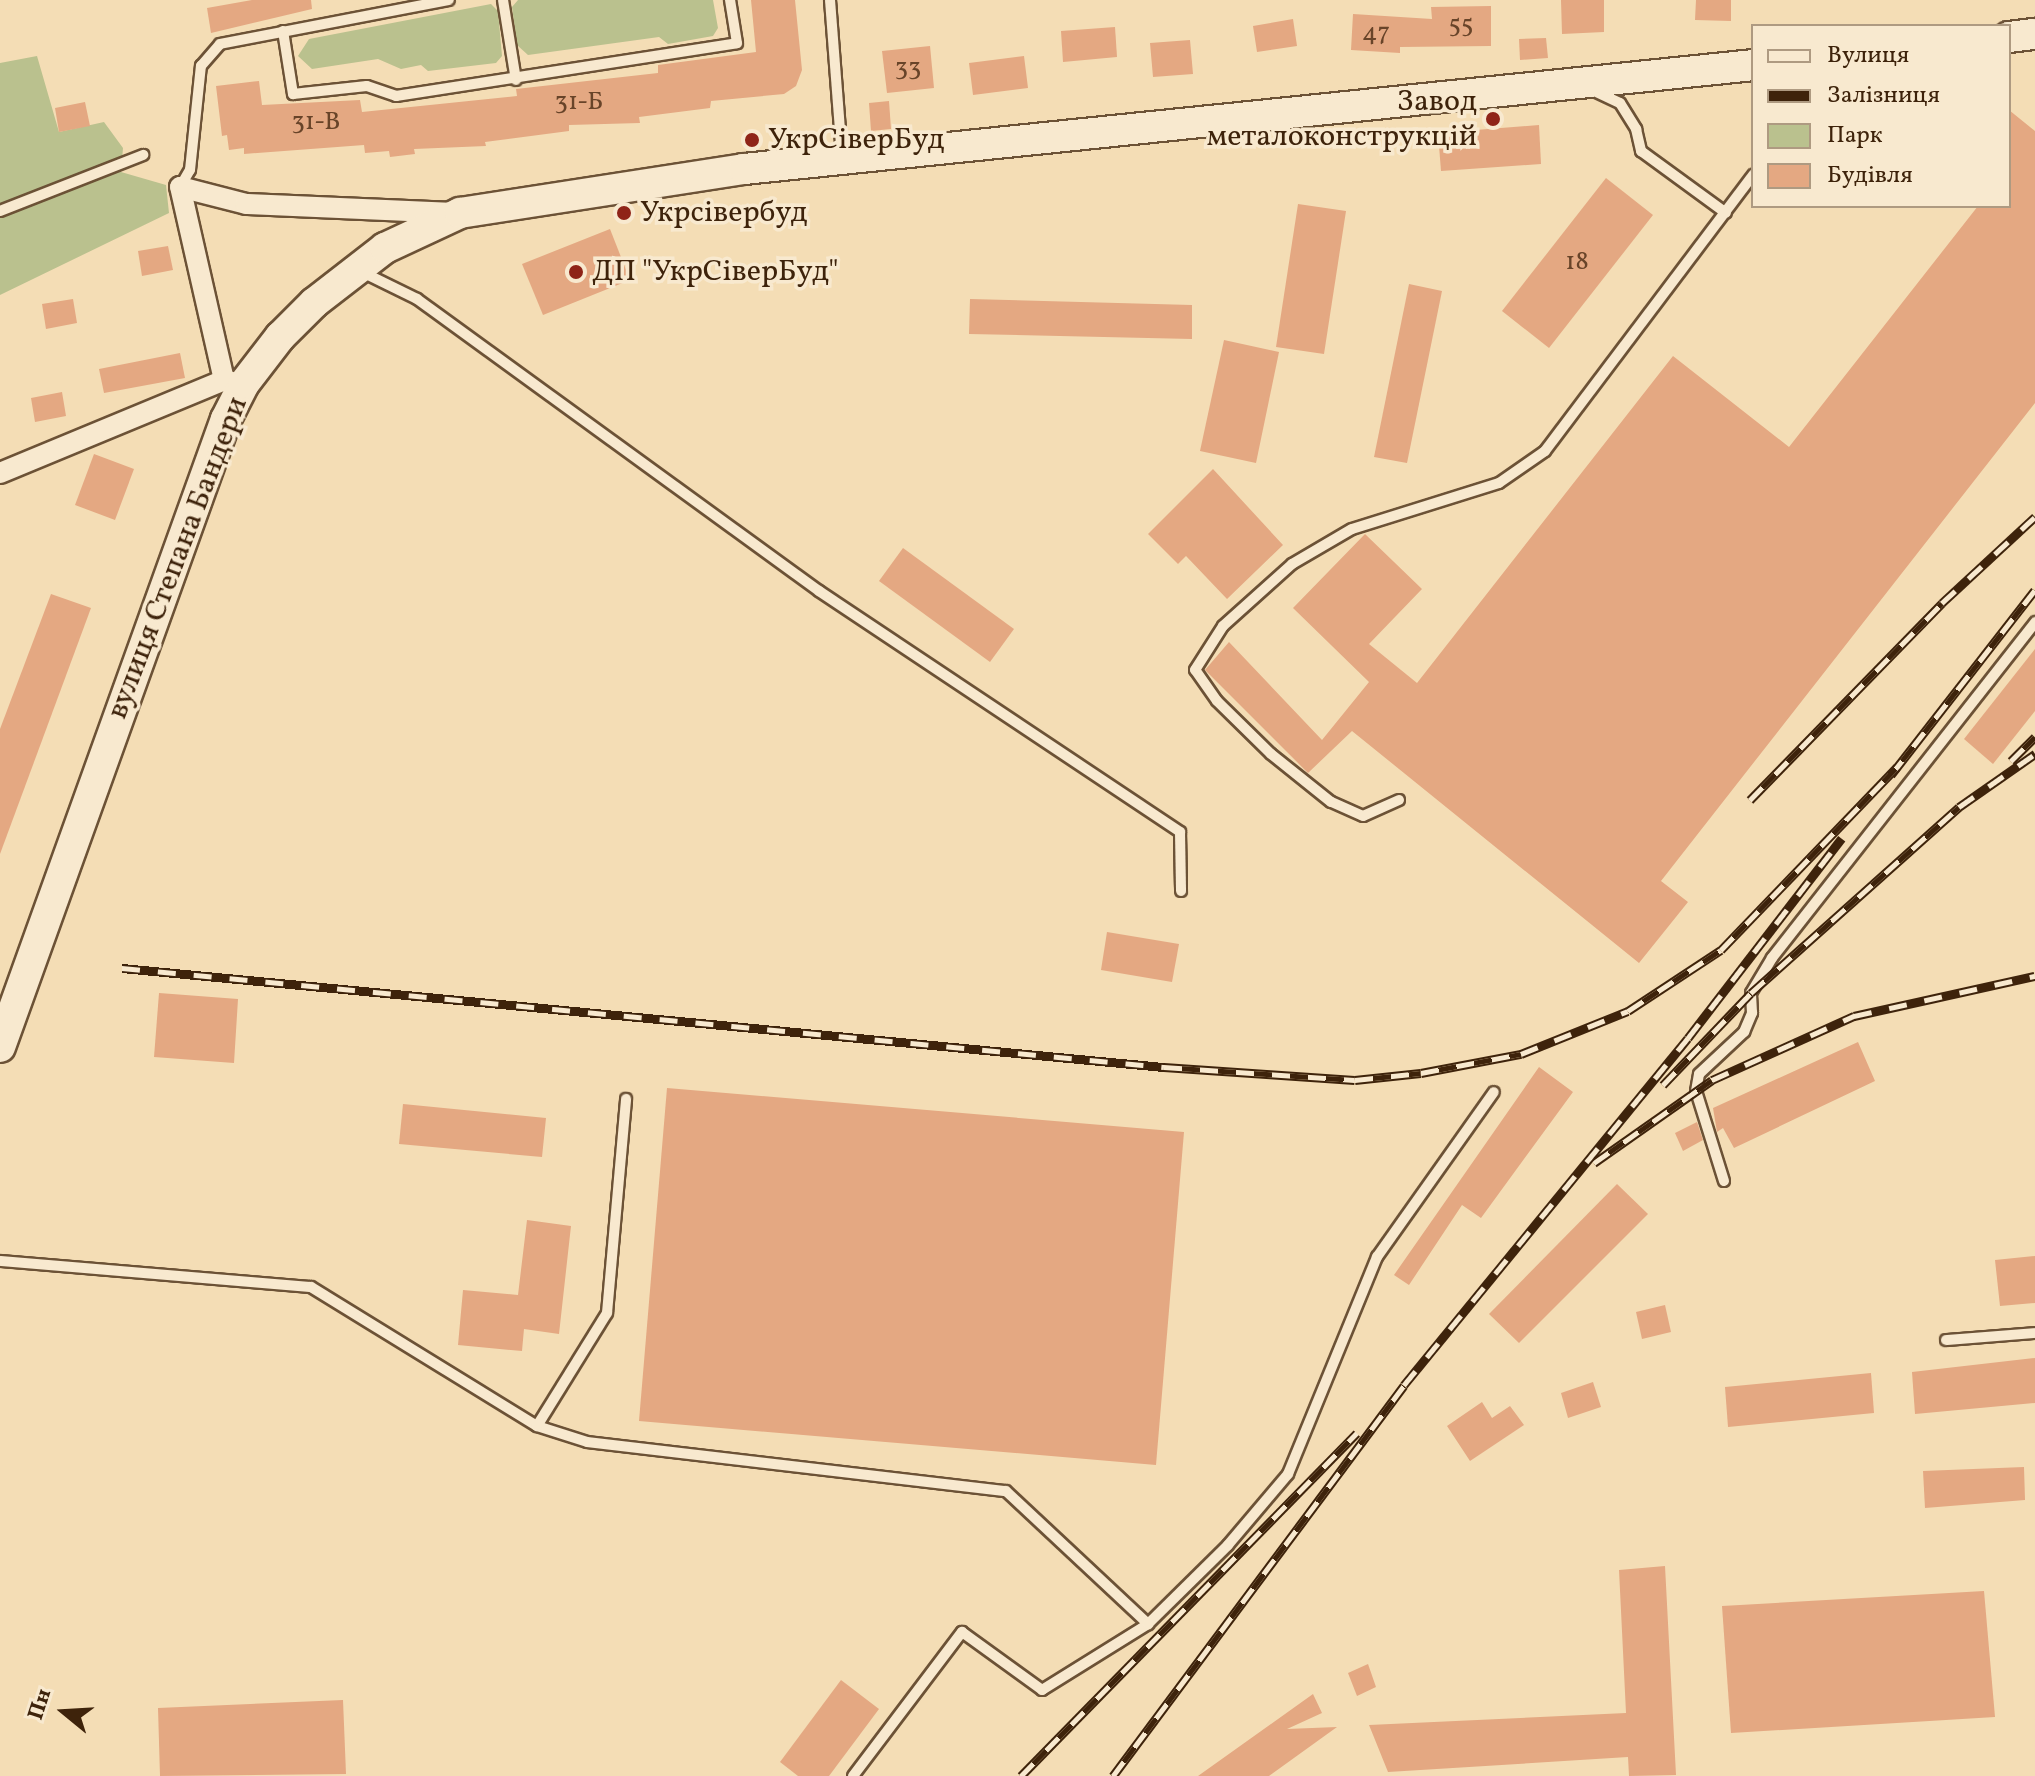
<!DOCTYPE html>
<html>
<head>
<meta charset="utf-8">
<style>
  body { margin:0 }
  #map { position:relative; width:2035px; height:1776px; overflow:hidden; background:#f4ddb5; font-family:Vollkorn,serif }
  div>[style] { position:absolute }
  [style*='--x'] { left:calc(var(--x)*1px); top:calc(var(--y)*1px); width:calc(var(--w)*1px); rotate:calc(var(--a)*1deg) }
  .green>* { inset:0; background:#bac18e }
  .building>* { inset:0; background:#e4a882 }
  .roads { filter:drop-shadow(2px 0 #6c5236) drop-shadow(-2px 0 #6c5236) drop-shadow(0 2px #6c5236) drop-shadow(0 -2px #6c5236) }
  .lane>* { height:10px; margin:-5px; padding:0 5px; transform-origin:5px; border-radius:5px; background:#f8e9cf }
  .street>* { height:20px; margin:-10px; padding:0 10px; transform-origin:10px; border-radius:10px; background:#f8e9cf }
  .secondary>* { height:30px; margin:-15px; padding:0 15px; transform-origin:15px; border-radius:15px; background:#f8e9cf }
  .rail>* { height:9px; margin-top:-4.5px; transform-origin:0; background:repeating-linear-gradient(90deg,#f8e9cf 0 18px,#3e230b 0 36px); box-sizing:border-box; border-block:2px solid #3e230b }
  .dots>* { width:22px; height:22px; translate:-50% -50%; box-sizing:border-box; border:4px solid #f8e9cf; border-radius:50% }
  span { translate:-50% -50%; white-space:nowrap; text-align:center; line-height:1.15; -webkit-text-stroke:7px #f8e9cf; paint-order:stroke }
  .number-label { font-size:26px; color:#684429 }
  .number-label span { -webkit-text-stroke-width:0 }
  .poi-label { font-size:30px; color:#3e230b }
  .right { translate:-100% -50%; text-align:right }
  .left { translate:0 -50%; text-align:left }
  .street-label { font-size:30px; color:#3e230b }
  .legend { position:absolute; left:1751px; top:24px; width:260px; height:184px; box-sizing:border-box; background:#f8e9cf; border:2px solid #ae9a81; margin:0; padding:10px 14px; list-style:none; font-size:24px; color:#3e230b }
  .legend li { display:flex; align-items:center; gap:16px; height:40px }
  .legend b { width:40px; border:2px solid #ae9a81 }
  .north { position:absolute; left:24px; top:1672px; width:80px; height:80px; -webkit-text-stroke:6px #f8e9cf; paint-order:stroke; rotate:288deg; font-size:22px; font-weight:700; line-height:32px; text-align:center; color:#3e230b }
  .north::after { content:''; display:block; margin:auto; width:28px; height:36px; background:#3e230b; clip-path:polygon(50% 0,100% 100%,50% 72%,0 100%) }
</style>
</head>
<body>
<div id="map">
  <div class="green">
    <div style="clip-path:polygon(518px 0,713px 0,718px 28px,713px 36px,668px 44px,659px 37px,528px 55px,517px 45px,512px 7px)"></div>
    <div style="clip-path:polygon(491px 4px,498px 11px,502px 56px,496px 63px,428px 71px,421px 65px,401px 69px,378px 59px,312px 69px,298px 56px,309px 39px)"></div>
    <div style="clip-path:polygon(37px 56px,59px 132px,104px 122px,123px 148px,121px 172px,166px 185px,169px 213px,0 295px,0 63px)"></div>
  </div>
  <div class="building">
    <div style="clip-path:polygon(252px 0,311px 0,312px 9px,211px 33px,207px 8px)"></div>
    <div style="clip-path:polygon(751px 0,795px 0,802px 70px,796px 86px,784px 94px,711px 101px,710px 108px,639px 117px,640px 123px,569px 125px,569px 131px,485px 142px,486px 146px,414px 149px,415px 154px,390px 157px,389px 151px,365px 153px,364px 145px,244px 154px,244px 148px,229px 150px,227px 135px,222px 136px,216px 86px,259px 81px,262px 105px,360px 100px,362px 112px,517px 96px,516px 89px,658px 73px,658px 65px,756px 52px)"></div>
    <div style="clip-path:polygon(1561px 0,1604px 0,1604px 32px,1562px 34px)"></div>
    <div style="clip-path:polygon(1696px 0,1731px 0,1731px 21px,1695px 20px)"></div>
    <div style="clip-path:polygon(1491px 6px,1491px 46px,1400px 47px,1400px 53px,1351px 50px,1353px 14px,1432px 19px,1431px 7px)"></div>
    <div style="clip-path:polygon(1293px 19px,1297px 46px,1257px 52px,1253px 26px)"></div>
    <div style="clip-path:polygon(1115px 27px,1117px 57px,1063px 62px,1061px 31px)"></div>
    <div style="clip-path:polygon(1546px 38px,1548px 58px,1520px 60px,1519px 39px)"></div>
    <div style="clip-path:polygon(1190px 40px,1193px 74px,1153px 77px,1150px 43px)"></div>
    <div style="clip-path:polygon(930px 46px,934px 88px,887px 93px,882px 51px)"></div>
    <div style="clip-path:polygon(1024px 56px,1028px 88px,973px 95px,969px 63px)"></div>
    <div style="clip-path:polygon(889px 101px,891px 129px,871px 131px,869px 103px)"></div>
    <div style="clip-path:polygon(85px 102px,90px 126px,59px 132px,55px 108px)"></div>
    <div style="clip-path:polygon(2009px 110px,2035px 131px,2035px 403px,1661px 881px,1688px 902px,1639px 963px,1352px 731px,1308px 773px,1205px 670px,1229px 642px,1322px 740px,1369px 682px,1293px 608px,1365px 534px,1422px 589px,1369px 644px,1417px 683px,1673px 356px,1789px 447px,1978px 206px,2009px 206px)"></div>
    <div style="clip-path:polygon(1539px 125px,1541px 164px,1441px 171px,1438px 133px)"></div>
    <div style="clip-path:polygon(1606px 178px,1653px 215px,1549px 348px,1502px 311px)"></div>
    <div style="clip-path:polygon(1298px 204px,1346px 211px,1324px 354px,1276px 347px)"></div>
    <div style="clip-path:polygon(610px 229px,630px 280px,543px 315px,522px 264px)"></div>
    <div style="clip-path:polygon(168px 246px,173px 270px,142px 276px,138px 251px)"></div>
    <div style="clip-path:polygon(1409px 284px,1442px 291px,1407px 463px,1374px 457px)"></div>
    <div style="clip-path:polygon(73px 299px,77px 323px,46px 329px,42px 304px)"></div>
    <div style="clip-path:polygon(970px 299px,1192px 305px,1192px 339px,969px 334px)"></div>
    <div style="clip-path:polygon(1224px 340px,1279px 352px,1256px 463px,1200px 451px)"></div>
    <div style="clip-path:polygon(180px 353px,185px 378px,104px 393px,99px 369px)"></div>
    <div style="clip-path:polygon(62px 392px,66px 416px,35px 422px,31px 398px)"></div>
    <div style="clip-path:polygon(94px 454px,134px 469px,115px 520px,75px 505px)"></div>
    <div style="clip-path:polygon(1213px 469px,1283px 545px,1227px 599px,1186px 556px,1178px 564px,1148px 534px)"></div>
    <div style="clip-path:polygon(903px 548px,1014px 629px,990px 662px,879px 581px)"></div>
    <div style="clip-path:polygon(51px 594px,91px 608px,0 854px,0 729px)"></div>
    <div style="clip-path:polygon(2035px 649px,2035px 711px,1993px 764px,1964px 739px)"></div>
    <div style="clip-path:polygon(1107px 932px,1179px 944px,1172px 982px,1101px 970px)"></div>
    <div style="clip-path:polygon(159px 993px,238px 999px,234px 1063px,154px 1057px)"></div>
    <div style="clip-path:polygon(1858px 1042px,1875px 1081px,1734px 1148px,1723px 1128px,1717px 1132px,1713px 1108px)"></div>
    <div style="clip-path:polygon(1539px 1067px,1573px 1092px,1481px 1218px,1462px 1205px,1409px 1285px,1394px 1275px)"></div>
    <div style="clip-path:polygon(667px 1088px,1184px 1132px,1156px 1465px,639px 1421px)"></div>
    <div style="clip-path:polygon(403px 1104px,546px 1118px,542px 1157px,399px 1144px)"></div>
    <div style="clip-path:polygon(1697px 1122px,1703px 1140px,1683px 1151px,1675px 1133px)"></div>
    <div style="clip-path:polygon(1617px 1184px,1648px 1214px,1519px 1343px,1489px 1314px)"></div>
    <div style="clip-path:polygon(527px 1220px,571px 1226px,559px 1334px,524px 1329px,522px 1351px,458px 1345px,463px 1290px,518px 1295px)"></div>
    <div style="clip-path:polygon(2035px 1256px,2035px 1303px,2000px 1306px,1995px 1260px)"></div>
    <div style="clip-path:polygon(1665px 1305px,1671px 1332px,1642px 1339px,1636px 1312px)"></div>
    <div style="clip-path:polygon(2035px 1358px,2035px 1403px,1915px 1414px,1912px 1372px)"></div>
    <div style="clip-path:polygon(1871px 1373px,1874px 1413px,1728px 1427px,1725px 1387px)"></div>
    <div style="clip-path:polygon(1593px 1382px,1601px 1407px,1568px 1418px,1561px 1393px)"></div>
    <div style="clip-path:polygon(1482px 1402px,1492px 1418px,1510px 1406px,1524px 1425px,1470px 1461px,1447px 1426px)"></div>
    <div style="clip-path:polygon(2024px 1467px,2025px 1500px,1925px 1508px,1923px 1471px)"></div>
    <div style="clip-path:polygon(1665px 1566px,1676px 1775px,1629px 1776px,1628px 1757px,1388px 1772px,1369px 1725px,1626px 1713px,1619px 1570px)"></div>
    <div style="clip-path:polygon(1984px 1591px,1995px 1717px,1731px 1733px,1722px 1606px)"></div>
    <div style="clip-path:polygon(1368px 1664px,1376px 1687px,1357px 1696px,1348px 1673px)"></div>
    <div style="clip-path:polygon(841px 1680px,879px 1709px,829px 1776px,798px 1776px,780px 1762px)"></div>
    <div style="clip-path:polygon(1313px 1694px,1322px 1713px,1287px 1729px,1337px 1727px,1269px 1776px,1198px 1776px)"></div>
    <div style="clip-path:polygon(343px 1700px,346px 1774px,160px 1776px,158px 1708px)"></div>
  </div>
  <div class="roads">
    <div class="lane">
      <div style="--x:503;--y:0;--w:81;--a:80.8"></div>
      <div style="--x:830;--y:0;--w:157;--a:85.6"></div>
      <div style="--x:283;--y:31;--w:64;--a:81"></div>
      <div style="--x:293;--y:94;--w:74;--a:-6.2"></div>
      <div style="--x:367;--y:86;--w:31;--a:19"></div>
      <div style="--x:396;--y:96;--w:345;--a:-8.8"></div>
      <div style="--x:737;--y:43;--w:44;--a:-99.2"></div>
      <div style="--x:1592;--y:90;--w:31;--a:25"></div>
      <div style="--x:1620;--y:103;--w:31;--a:58"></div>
      <div style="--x:1636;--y:129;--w:23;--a:77"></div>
      <div style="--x:1641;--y:151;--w:105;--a:36.1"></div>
      <div style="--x:180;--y:187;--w:20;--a:-60"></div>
      <div style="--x:190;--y:170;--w:105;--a:-84"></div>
      <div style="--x:201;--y:66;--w:29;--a:-49"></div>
      <div style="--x:220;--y:44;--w:233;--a:-10.9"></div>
      <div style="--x:0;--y:211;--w:154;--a:-21.4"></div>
      <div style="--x:362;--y:272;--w:61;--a:26.1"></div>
      <div style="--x:417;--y:299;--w:497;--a:36"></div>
      <div style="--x:819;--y:591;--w:434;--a:33.7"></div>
      <div style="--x:1180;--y:832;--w:59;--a:89"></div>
      <div style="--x:1399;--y:800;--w:39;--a:156"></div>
      <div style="--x:1363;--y:816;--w:35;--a:-156"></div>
      <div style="--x:1331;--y:802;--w:77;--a:-141.3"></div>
      <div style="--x:1271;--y:754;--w:76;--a:-135.5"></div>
      <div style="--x:1217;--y:701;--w:38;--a:-125"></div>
      <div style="--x:1195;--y:670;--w:52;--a:-57.5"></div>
      <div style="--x:1223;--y:626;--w:93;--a:-41.9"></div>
      <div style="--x:1292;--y:564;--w:69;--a:-30.3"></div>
      <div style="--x:1352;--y:529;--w:154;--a:-17.4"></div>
      <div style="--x:1499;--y:483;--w:56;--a:-34.8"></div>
      <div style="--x:1545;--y:451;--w:346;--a:-53"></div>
      <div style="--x:1724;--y:1181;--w:94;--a:-107.3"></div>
      <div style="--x:1696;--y:1091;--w:17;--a:-80"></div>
      <div style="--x:1699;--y:1074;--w:62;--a:-43"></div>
      <div style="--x:1744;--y:1032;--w:21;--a:-67"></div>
      <div style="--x:1752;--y:1013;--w:20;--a:-93"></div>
      <div style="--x:1751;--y:993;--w:41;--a:-59"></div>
      <div style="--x:1772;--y:958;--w:427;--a:-51.9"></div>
      <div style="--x:0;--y:1261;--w:312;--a:4.8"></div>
      <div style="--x:311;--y:1287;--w:265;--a:31.6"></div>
      <div style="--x:537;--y:1426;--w:52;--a:17.7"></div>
      <div style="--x:587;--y:1442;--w:422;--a:6.7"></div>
      <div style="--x:1006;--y:1491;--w:195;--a:43.1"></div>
      <div style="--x:1946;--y:1340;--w:89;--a:-4.5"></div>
      <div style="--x:537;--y:1426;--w:133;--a:-58.2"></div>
      <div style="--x:607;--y:1313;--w:215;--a:-84.9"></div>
      <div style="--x:853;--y:1776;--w:181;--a:-52.9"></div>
      <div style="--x:962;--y:1632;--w:99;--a:35.9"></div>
      <div style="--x:1042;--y:1690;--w:125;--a:-31.9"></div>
      <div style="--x:1148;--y:1624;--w:112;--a:-44.6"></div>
      <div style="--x:1228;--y:1545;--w:93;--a:-49.8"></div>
      <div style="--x:1288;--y:1474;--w:235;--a:-67.7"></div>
      <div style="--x:1377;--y:1257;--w:202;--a:-54.7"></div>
    </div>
    <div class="street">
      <div style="--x:224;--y:380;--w:198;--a:-102.8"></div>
      <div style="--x:180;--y:187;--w:68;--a:14.4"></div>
      <div style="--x:246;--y:204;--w:210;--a:2.5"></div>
      <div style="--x:0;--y:473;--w:243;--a:-22.5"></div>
      <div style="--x:224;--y:380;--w:12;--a:14"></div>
    </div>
    <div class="secondary">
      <div style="--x:2009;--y:37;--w:26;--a:-7"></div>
      <div style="--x:0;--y:1047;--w:667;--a:-70.21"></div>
      <div style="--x:226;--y:419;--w:38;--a:-63"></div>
      <div style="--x:243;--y:385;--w:61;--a:-52.4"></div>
      <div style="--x:280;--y:337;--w:48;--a:-45"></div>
      <div style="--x:314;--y:303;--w:90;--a:-37.8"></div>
      <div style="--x:385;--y:248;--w:83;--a:-25"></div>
      <div style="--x:460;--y:213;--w:287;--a:-8.8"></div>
      <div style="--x:744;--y:169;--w:1014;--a:-5.88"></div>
    </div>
  </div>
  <div class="rail">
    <div style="--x:2011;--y:761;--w:34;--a:-45"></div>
    <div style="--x:1891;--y:775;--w:234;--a:-52.1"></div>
    <div style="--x:1750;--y:800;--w:275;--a:-45.7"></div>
    <div style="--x:1942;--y:603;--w:127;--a:-42.8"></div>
    <div style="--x:122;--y:968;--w:1047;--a:5.43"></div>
    <div style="--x:1164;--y:1067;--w:191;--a:3.9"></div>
    <div style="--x:1355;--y:1080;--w:66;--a:-6.1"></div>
    <div style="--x:1421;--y:1073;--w:102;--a:-10.8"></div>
    <div style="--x:1521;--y:1054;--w:115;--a:-21.9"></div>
    <div style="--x:1628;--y:1011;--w:111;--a:-33.3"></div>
    <div style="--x:1721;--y:950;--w:254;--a:-46.1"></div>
    <div style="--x:1663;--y:1085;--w:127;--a:-46.3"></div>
    <div style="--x:1751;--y:993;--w:279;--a:-41.8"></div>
    <div style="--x:1959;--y:807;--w:93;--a:-34.9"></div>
    <div style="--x:1594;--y:1163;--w:144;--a:-35.1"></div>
    <div style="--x:1712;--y:1080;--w:156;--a:-24.3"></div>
    <div style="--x:1854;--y:1016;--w:185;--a:-12.5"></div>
    <div style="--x:1021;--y:1776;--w:480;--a:-45.6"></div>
    <div style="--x:1113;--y:1776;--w:487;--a:-53.3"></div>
    <div style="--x:1404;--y:1385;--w:448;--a:-50.7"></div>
    <div style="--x:1688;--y:1038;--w:252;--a:-52.4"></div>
  </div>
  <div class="dots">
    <div style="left:1493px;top:119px;background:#8f2418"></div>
    <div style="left:752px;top:140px;background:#8f2418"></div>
    <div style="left:624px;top:213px;background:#8f2418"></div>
    <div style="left:576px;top:272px;background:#8f2418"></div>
  </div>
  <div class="number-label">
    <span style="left:1461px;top:26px">55</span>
    <span style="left:1376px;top:34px">47</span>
    <span style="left:908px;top:69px">33</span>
    <span style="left:579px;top:103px">31-Б</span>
    <span style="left:316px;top:123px">31-В</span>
    <span style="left:1577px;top:263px">18</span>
  </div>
  <div class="poi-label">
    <span class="right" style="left:1477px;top:119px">Завод<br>металоконструкцій</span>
    <span class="left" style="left:768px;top:140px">УкрСіверБуд</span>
    <span class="left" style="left:640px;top:213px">Укрсівербуд</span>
    <span class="left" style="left:592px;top:272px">ДП "УкрСіверБуд"</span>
  </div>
  <div class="street-label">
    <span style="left:178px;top:558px;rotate:-69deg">вулиця Степана Бандери</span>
  </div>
  <ul class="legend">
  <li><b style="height:10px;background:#f8e9cf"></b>Вулиця</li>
  <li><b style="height:10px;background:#3e230b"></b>Залізниця</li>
  <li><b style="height:22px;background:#bac18e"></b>Парк</li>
  <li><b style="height:22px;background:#e4a882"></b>Будівля</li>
  </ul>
  <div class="north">Пн</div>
</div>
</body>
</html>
